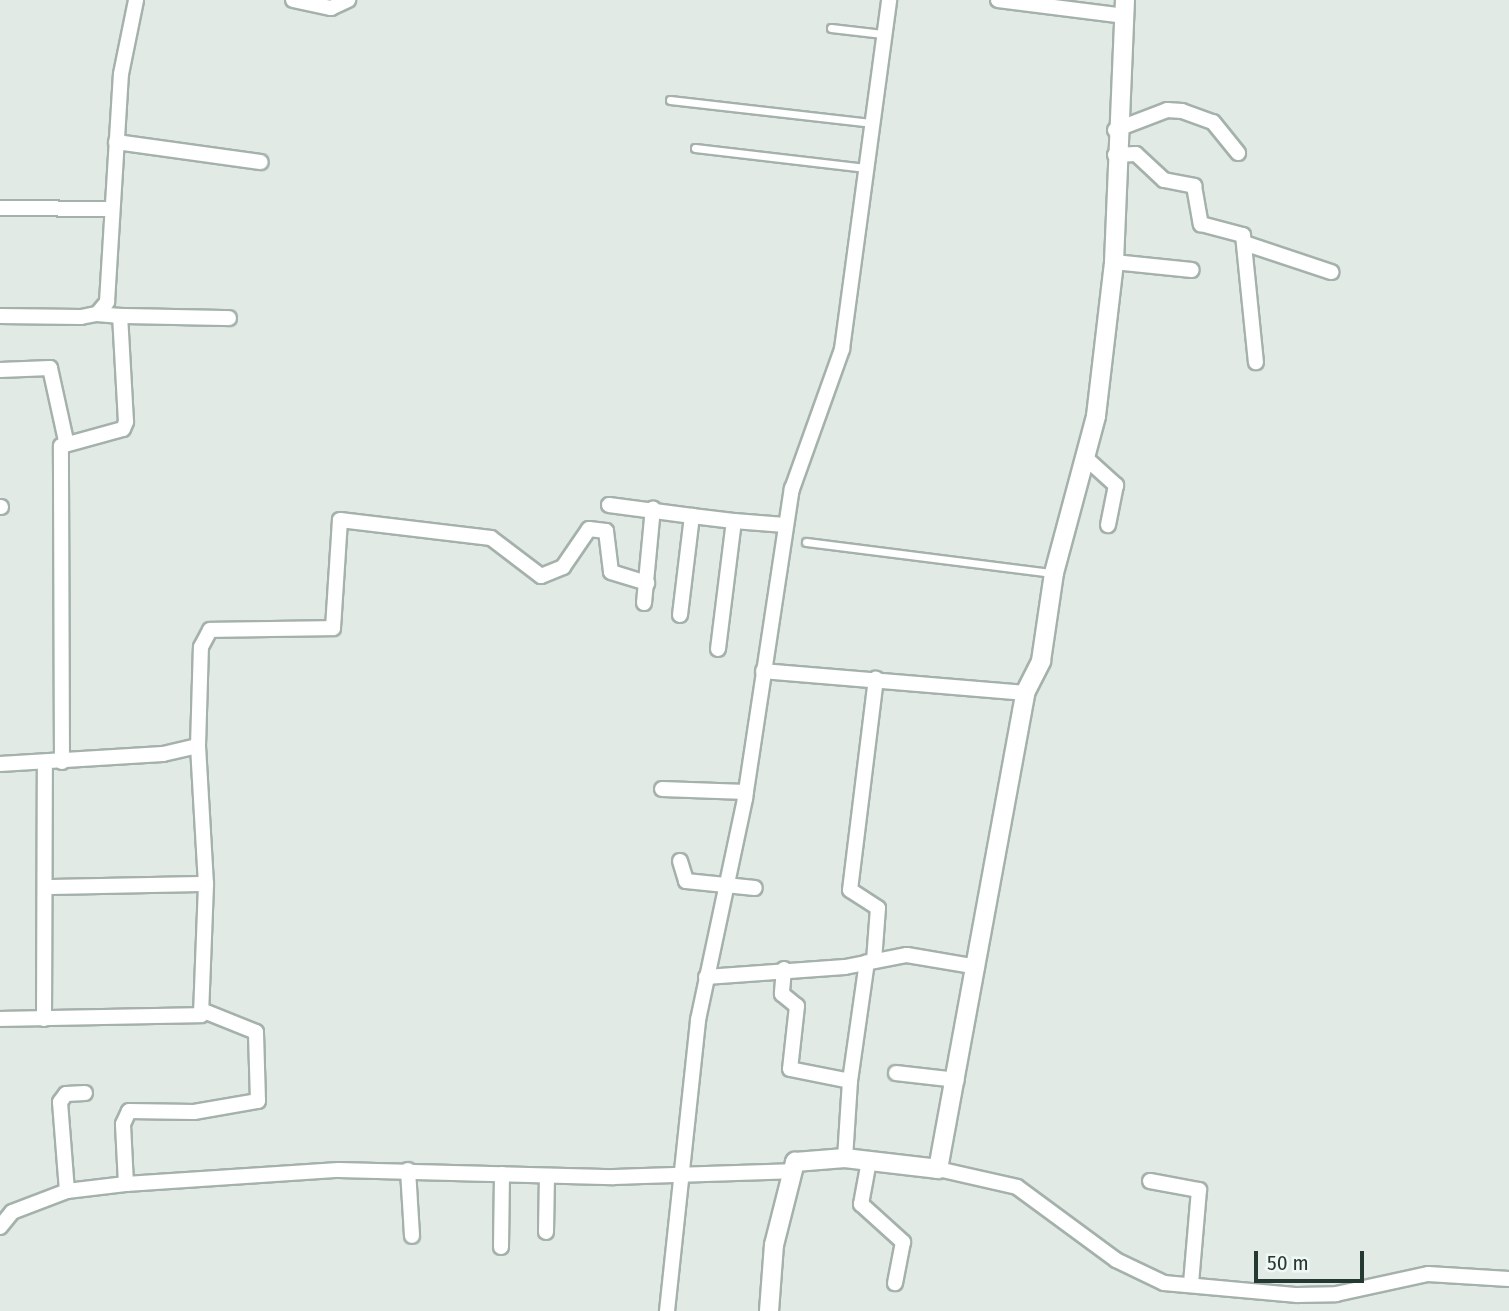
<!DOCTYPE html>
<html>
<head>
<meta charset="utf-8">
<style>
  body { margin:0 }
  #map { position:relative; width:1509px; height:1311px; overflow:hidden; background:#e1eae5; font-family:"Fira Sans Condensed",sans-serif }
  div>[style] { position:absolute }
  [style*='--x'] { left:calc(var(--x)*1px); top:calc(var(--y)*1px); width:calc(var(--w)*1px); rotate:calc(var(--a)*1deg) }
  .roads { filter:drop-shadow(2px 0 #a5b1ab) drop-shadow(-2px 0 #a5b1ab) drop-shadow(0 2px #a5b1ab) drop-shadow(0 -2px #a5b1ab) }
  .service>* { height:7px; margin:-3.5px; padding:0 3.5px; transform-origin:3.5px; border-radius:3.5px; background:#fff }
  .minor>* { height:14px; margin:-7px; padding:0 7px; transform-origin:7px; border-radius:7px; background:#fff }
  .tertiary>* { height:18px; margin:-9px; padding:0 9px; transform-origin:9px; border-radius:9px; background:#fff }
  span { translate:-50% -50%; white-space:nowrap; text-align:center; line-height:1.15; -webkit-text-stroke:5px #f1f7f4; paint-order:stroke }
  .scale { position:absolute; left:1254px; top:1251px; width:110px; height:32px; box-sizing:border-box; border:4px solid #243931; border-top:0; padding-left:9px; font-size:21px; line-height:24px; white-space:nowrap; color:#243931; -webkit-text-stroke:5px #f1f7f4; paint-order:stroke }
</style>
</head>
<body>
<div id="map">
  <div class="roads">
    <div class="service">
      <div style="--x:831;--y:28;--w:52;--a:6.6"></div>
      <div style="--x:670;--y:100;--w:202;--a:6.5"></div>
      <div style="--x:695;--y:148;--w:172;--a:6.7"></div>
      <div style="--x:806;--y:542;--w:249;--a:7.2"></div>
    </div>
    <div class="minor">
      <div style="--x:293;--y:0;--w:39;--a:12"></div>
      <div style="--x:331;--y:8;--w:19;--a:-25"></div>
      <div style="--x:998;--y:0;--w:128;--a:7.2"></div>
      <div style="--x:1115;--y:130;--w:56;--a:-21"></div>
      <div style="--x:1167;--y:110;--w:15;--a:4"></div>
      <div style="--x:1182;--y:111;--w:33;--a:20"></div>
      <div style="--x:1213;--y:122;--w:40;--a:51"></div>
      <div style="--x:116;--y:142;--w:146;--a:7.9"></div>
      <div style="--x:1115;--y:155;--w:21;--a:-3"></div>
      <div style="--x:1136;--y:154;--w:38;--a:43"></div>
      <div style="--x:1164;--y:180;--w:31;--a:11"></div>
      <div style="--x:1194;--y:186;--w:39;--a:80"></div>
      <div style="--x:1201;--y:224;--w:43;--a:14.7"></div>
      <div style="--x:1243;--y:235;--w:128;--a:84.2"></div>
      <div style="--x:0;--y:208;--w:110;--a:0.5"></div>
      <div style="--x:1247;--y:244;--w:89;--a:18.4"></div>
      <div style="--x:1114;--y:262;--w:78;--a:5.9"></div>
      <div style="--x:0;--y:316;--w:81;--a:0.7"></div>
      <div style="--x:81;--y:317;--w:16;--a:-11"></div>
      <div style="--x:97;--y:314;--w:16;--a:-50"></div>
      <div style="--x:107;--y:302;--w:228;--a:-86.5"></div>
      <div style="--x:121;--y:74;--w:76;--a:-78.5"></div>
      <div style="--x:120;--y:316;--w:109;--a:1.1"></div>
      <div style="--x:0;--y:370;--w:50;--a:-2.3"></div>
      <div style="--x:50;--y:368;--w:75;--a:77.6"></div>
      <div style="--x:1088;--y:460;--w:38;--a:42"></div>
      <div style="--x:1116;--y:485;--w:41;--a:101.3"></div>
      <div style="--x:609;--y:505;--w:84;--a:7.5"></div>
      <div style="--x:0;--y:507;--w:1;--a:0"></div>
      <div style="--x:644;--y:603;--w:95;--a:-84.6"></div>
      <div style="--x:680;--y:615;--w:100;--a:-83.1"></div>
      <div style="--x:692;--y:516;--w:42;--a:6.8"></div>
      <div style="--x:718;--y:649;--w:129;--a:-82.9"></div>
      <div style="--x:734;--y:521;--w:51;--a:4.5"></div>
      <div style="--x:763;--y:671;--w:263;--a:4.8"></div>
      <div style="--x:198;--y:746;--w:138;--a:86.7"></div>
      <div style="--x:62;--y:762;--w:316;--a:-90.2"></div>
      <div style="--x:61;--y:446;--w:64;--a:-15.3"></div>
      <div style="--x:123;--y:429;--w:8;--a:-67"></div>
      <div style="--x:126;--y:422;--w:106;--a:-93.2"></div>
      <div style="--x:120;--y:316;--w:23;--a:-175"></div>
      <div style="--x:0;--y:764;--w:163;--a:-3.5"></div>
      <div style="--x:163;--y:754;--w:36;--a:-13"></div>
      <div style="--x:198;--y:746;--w:99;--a:-88.3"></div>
      <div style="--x:201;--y:647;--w:19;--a:-62"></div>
      <div style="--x:210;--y:630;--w:123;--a:-0.9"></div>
      <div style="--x:333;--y:628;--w:108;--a:-86.3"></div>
      <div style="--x:340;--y:520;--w:152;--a:6.8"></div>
      <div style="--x:491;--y:538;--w:63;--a:37.2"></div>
      <div style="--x:541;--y:576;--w:24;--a:-22"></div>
      <div style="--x:563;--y:567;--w:46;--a:-55.6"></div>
      <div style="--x:589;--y:529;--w:17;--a:7"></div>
      <div style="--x:606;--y:531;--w:41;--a:83"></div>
      <div style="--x:611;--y:572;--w:38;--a:17"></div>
      <div style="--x:662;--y:789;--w:84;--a:2"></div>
      <div style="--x:680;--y:861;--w:21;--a:73"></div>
      <div style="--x:686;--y:881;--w:69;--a:5.8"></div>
      <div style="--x:874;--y:961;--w:53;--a:-85.7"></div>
      <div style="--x:878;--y:908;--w:33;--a:-147"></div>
      <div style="--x:850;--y:890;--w:213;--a:-83"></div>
      <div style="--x:784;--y:969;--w:25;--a:95"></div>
      <div style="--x:782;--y:994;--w:19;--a:39"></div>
      <div style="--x:797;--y:1006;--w:63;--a:96.3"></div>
      <div style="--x:790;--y:1069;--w:61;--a:11.3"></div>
      <div style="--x:850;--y:1081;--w:77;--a:93.7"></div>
      <div style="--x:706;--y:977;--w:139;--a:-4.1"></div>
      <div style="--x:845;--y:967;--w:63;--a:-11"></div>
      <div style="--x:907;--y:955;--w:71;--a:9.7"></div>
      <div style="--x:0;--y:1019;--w:201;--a:-1.1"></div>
      <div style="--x:201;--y:1015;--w:131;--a:-87.8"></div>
      <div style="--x:206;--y:884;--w:160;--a:178.9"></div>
      <div style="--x:44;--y:1019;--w:255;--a:-89.8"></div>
      <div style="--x:896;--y:1073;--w:61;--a:6.5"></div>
      <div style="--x:850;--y:1081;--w:120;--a:-81.9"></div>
      <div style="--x:869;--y:1161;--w:44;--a:100.5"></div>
      <div style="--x:861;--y:1204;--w:57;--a:42.1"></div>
      <div style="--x:903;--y:1242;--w:42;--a:101"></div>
      <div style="--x:938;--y:1169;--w:81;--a:12.8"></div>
      <div style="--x:1017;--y:1187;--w:123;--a:36.4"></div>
      <div style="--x:1116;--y:1260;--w:53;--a:25.6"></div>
      <div style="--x:1164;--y:1283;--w:134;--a:5.2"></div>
      <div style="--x:1297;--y:1295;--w:39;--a:-1"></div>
      <div style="--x:1336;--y:1294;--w:94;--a:-12.3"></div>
      <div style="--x:1428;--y:1274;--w:81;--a:3.5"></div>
      <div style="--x:408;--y:1170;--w:66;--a:86.5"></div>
      <div style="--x:1150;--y:1181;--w:50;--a:10.4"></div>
      <div style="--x:1199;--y:1190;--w:94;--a:94.9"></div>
      <div style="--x:126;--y:1184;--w:60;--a:-92.9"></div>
      <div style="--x:123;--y:1124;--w:14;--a:-65"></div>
      <div style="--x:129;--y:1111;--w:65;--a:0.9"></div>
      <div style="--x:194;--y:1112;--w:65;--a:-9.8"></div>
      <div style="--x:258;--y:1101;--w:69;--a:-91.7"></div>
      <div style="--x:256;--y:1032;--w:59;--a:-158.2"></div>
      <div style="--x:67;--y:1191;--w:89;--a:-94.5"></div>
      <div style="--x:60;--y:1102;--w:10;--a:-53"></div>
      <div style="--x:66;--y:1094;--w:19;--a:-3"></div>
      <div style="--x:0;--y:1227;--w:19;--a:-51"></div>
      <div style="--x:12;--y:1212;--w:59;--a:-20.9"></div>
      <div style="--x:67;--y:1191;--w:59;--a:-6.8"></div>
      <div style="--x:126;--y:1184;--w:213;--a:-3.8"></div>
      <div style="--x:339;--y:1170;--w:275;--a:1.5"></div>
      <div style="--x:614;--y:1177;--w:177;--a:-1.9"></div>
      <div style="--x:546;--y:1232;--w:55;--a:-89"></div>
      <div style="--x:501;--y:1247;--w:73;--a:-89.2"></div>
      <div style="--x:667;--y:1311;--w:293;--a:-83.9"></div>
      <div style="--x:698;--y:1020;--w:227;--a:-78"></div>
      <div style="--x:745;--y:798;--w:313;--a:-81.4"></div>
      <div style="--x:792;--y:489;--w:149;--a:-70.3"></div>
      <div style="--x:842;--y:349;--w:352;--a:-82.3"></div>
    </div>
    <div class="tertiary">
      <div style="--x:769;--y:1311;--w:66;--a:-85.7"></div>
      <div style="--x:774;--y:1245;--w:86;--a:-75.8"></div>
      <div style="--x:795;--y:1162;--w:50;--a:-4.6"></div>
      <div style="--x:845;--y:1158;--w:94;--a:6.7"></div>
      <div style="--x:938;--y:1169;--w:484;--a:-79.6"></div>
      <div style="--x:1025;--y:693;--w:36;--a:-63"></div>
      <div style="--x:1041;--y:661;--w:89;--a:-81.6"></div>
      <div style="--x:1054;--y:573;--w:163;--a:-75"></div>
      <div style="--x:1096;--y:416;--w:155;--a:-83.3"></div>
      <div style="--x:1114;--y:262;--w:262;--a:-87.6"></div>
    </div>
  </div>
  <div class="scale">50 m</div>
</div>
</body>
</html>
